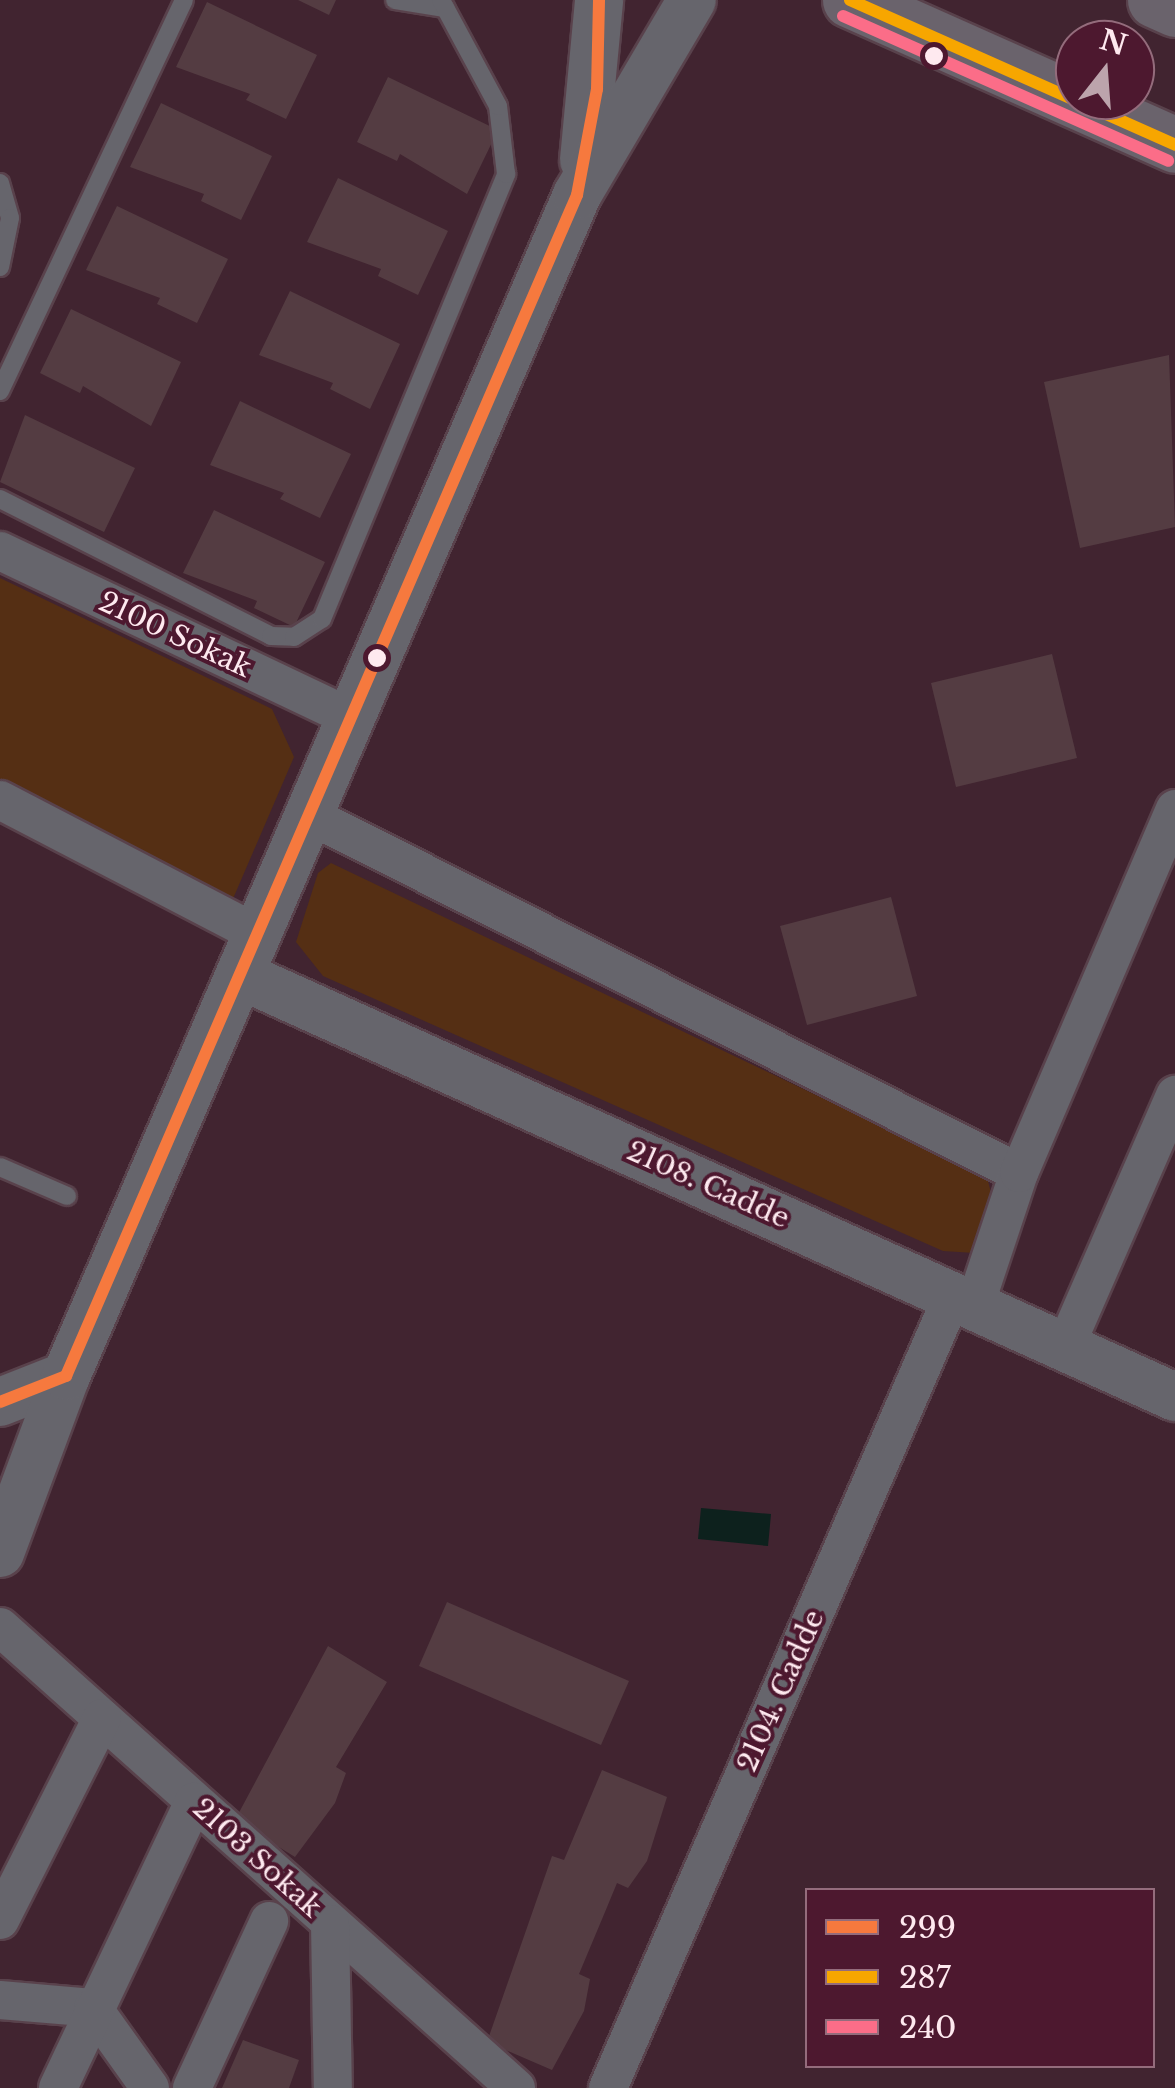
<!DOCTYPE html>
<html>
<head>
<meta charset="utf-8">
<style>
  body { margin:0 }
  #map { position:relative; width:1175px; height:2088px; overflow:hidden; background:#412430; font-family:"Libre Baskerville",serif }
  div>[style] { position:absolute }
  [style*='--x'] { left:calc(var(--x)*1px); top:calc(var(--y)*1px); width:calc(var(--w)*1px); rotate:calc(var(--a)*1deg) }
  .green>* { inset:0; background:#552f14 }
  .water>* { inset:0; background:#0d211d }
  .building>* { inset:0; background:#543c42 }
  .roads { filter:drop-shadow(2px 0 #59424c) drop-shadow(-2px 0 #59424c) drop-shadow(0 2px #59424c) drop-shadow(0 -2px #59424c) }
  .service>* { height:18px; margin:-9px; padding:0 9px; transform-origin:9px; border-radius:9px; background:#66656c }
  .minor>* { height:38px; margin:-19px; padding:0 19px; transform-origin:19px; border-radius:19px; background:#66656c }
  .tertiary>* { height:48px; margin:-24px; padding:0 24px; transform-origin:24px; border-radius:24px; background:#66656c }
  .primary>* { height:55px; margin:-27.5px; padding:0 27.5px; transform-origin:27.5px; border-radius:27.5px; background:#6a636c }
  .bus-1>* { height:12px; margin:-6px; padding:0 6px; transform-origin:6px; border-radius:6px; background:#f6793e }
  .bus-2>* { height:12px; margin:-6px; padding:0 6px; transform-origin:6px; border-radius:6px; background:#f7a600 }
  .bus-3>* { height:12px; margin:-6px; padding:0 6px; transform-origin:6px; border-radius:6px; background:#fb6d88 }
  .dots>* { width:28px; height:28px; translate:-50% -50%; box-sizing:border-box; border:5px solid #4d182f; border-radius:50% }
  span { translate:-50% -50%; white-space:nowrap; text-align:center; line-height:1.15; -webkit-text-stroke:8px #4d182f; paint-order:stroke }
  .street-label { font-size:28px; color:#fee9ef }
  .legend { position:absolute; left:805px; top:1888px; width:350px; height:180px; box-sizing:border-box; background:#4d182f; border:2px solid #946c7c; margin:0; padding:12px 18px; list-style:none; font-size:30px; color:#fee9ef }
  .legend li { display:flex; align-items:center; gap:20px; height:50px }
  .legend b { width:50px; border:2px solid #946c7c }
  .north { position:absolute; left:1055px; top:20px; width:100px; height:100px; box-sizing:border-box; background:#4d182f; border:2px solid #946c7c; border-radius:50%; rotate:17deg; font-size:28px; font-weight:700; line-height:40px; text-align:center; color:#fee9ef }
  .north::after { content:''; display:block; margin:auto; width:35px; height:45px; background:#bca4ac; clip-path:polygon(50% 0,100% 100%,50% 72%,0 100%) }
</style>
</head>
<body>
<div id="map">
  <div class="green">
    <div style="clip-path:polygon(0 578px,272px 709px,294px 757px,232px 901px,0 780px)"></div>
    <div style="clip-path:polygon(331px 863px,987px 1177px,996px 1213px,975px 1253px,943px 1251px,323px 976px,296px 942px,318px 873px)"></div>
  </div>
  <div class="water">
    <div style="clip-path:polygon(701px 1508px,771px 1514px,768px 1546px,698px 1539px)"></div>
  </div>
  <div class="building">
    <div style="clip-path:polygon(298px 0,336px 0,329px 15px)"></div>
    <div style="clip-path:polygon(207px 2px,317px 55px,286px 119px,246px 100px,250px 94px,176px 67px)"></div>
    <div style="clip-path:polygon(388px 77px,498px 130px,467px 194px,400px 154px,397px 161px,357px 142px)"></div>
    <div style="clip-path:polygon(161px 103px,272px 156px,241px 220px,201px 201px,204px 194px,130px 167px)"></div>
    <div style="clip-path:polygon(338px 178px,448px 231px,418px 295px,378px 276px,381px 269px,307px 242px)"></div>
    <div style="clip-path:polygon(117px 206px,228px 259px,197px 323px,157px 304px,160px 298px,86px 270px)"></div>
    <div style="clip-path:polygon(290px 291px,400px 344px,370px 409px,330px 389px,333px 383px,259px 355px)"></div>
    <div style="clip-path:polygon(71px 309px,181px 362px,151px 426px,83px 386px,80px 393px,40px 373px)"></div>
    <div style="clip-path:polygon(1169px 355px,1175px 527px,1080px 548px,1044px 382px)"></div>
    <div style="clip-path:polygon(240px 401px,351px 454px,320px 518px,280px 499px,284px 493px,210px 465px)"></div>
    <div style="clip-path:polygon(25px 415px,135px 468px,104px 532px,0 482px)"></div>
    <div style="clip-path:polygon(214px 510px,325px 562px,294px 627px,254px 608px,257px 601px,183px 573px)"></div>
    <div style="clip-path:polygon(1052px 654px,1077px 758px,956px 787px,931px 683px)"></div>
    <div style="clip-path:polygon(891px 897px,917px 996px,807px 1025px,780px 926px)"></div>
    <div style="clip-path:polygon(447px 1602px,629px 1681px,601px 1745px,419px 1666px)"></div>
    <div style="clip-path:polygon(328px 1646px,387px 1682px,336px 1767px,346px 1773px,335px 1803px,295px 1857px,235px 1820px)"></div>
    <div style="clip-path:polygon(602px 1770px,667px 1797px,647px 1861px,628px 1888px,617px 1883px,605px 1912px,579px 1974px,590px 1979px,584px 2011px,552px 2070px,487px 2042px,552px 1856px,564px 1860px)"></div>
    <div style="clip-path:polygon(243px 2040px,299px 2060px,289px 2088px,222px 2088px)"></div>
  </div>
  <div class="roads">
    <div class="service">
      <div style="--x:395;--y:0;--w:51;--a:9.1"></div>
      <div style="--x:0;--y:183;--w:36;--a:74"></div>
      <div style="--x:10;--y:218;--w:50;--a:101.5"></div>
      <div style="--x:0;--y:391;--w:432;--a:-64.8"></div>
      <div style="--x:0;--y:499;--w:304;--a:26.8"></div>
      <div style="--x:271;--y:636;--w:23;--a:2"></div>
      <div style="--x:294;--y:637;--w:33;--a:-33"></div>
      <div style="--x:322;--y:619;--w:482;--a:-67.5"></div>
      <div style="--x:506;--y:174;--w:68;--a:-96.7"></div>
      <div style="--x:498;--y:106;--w:120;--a:-118.3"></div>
      <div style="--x:0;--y:1167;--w:73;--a:23.4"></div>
    </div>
    <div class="minor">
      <div style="--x:0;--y:551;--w:389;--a:25.4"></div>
      <div style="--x:0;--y:800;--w:290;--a:27.5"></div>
      <div style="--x:309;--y:815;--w:795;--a:26.76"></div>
      <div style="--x:975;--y:1305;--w:139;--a:-71.6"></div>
      <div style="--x:1019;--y:1173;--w:396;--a:-66.8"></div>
      <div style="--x:1066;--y:1345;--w:273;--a:-66.4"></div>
      <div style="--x:0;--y:1627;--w:692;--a:41.78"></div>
      <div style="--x:0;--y:1920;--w:226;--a:-63.2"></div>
      <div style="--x:330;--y:1924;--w:164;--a:89"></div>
      <div style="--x:0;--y:2000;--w:93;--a:4.9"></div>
      <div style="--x:93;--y:2008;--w:98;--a:54.5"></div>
      <div style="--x:58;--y:2088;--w:317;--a:-64.6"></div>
      <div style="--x:192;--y:2088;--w:184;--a:-65.2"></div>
      <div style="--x:608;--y:2088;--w:865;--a:-66.49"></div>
    </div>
    <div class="tertiary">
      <div style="--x:584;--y:160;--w:161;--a:-84.6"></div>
      <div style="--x:240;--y:975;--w:1026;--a:24.29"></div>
      <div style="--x:0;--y:1402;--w:71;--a:-21.5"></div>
      <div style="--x:0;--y:1553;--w:189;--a:-69.6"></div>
      <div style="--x:66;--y:1376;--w:1287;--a:-66.6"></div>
      <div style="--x:577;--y:195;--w:226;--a:-59.5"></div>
    </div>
    <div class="primary">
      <div style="--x:850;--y:0;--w:356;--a:24"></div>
      <div style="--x:1155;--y:0;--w:22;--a:24"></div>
    </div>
  </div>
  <div class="bus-1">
    <div style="--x:0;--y:1402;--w:71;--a:-21.5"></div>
    <div style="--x:66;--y:1376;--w:1287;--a:-66.6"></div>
    <div style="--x:577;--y:195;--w:108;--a:-79.3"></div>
    <div style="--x:597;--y:89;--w:89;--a:-88.7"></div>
  </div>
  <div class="bus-2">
    <div style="--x:850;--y:0;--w:356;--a:24"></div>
  </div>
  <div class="bus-3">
    <div style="--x:843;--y:16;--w:356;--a:24"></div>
  </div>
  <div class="dots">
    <div style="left:934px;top:56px;background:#fee9ef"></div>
    <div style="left:377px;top:658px;background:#fee9ef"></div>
  </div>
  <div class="street-label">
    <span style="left:175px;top:635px;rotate:25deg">2100 Sokak</span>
    <span style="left:708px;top:1185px;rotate:24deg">2108. Cadde</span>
    <span style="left:781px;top:1691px;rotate:-66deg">2104. Cadde</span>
    <span style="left:257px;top:1858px;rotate:42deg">2103 Sokak</span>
  </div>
  <ul class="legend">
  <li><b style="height:12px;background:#f6793e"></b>299</li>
  <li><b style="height:12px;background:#f7a600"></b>287</li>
  <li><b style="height:12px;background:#fb6d88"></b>240</li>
  </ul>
  <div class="north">N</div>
</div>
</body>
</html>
